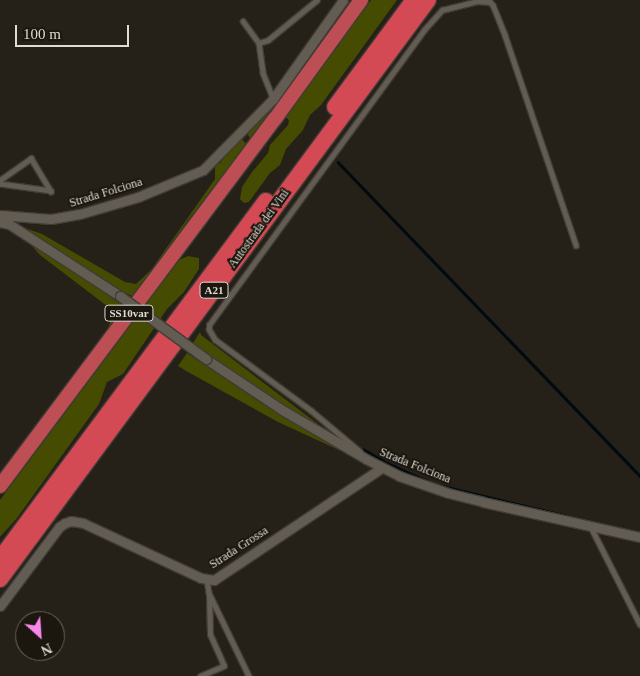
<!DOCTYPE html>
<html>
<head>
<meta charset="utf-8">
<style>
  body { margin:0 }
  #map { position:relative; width:640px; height:676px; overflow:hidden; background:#252018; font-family:Georgia,serif }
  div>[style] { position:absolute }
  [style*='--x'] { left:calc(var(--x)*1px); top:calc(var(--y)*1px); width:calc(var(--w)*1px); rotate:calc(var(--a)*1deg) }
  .green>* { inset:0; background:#454b00 }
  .stream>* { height:2.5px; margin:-1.25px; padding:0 1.25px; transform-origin:1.25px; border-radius:1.25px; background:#010911 }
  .roads { filter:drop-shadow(1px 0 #403c36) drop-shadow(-1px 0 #403c36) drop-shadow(0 1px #403c36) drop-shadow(0 -1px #403c36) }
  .service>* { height:4.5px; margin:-2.25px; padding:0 2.25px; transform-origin:2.25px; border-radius:2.25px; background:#625c53 }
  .minor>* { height:9px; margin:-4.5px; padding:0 4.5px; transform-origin:4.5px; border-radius:4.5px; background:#625c53 }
  .trunk>* { height:14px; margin:-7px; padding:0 7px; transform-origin:7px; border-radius:7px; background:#bd4e54 }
  .motorway>* { height:16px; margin:-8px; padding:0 8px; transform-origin:8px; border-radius:8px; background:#d44a54 }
  .bridges { filter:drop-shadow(1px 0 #403c36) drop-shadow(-1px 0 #403c36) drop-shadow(0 1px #403c36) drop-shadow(0 -1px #403c36) }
  .minor-bridge>* { height:9px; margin:-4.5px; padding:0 4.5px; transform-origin:4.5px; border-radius:4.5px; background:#625c53 }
  span { translate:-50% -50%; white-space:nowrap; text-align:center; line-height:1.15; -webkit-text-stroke:4px #1b170f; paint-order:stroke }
  .shield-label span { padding:1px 4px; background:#1b170f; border:1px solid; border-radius:4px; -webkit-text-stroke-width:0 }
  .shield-label { font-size:11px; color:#dfdcd6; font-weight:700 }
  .street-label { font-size:12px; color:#dfdcd6 }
  .north { position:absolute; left:15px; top:611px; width:50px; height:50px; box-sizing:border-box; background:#1b170f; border:1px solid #69665f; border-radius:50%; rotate:154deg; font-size:14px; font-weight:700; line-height:20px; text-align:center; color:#dfdcd6 }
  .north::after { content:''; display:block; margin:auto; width:18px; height:22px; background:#f788eb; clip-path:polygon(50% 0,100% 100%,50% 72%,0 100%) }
  .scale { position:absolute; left:15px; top:25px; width:114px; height:22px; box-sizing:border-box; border:2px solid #dfdcd6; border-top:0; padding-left:6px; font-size:15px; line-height:18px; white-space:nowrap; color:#dfdcd6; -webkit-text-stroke:4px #1b170f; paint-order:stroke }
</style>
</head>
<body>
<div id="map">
  <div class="green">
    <div style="clip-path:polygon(371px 0,397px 0,321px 105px,310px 115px,303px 130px,286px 149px,280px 165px,270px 173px,249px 202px,244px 203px,240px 199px,242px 187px,252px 172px,268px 153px,270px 145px,288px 125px,289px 120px,285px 117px,287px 111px,312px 81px,332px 50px,338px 47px,342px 38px)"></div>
    <div style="clip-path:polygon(278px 100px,260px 129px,188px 220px,134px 297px,110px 286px,102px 279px,19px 226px,42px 234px,125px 282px,136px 284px,151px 270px,215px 179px,215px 166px,221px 162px,225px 154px,241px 138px,245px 143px,251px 140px,247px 133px,251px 128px)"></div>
    <div style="clip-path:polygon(26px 239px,125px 307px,107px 333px,112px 315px,107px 306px,40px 255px)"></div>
    <div style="clip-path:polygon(188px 256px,199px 258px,199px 269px,184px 292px,167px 309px,123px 374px,107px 382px,99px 404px,17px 518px,0 537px,0 500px,179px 260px)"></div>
    <div style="clip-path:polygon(200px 332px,201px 335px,344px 444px,267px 397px,193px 343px)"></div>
    <div style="clip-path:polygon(187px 353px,261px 403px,341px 451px,278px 422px,188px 372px,178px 366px)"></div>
  </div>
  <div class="stream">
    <div style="--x:338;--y:162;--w:436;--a:46.1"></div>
    <div style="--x:363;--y:449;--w:30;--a:30"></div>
    <div style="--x:389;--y:464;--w:44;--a:24.2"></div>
    <div style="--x:434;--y:484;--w:137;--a:13.5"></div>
  </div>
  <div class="roads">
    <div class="service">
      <div style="--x:243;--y:21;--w:27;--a:54"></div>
      <div style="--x:259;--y:43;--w:30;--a:82"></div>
      <div style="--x:263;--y:73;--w:27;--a:68"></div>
      <div style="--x:259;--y:43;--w:9;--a:-18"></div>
      <div style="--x:268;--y:40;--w:63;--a:-39.2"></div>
      <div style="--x:0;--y:180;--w:38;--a:-35"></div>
      <div style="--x:31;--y:158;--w:39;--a:59"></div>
      <div style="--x:51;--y:191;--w:51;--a:-172.2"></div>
      <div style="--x:360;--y:452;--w:64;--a:-140.1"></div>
      <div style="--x:311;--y:411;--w:119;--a:-143.5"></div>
      <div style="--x:215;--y:340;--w:12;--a:-121"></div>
      <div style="--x:209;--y:330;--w:5;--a:-90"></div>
      <div style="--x:209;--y:325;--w:365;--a:-53.9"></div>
      <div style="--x:424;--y:30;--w:27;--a:-48"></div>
      <div style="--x:442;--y:10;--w:36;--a:-14"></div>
      <div style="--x:477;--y:1;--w:13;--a:4"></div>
      <div style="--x:490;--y:2;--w:4;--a:45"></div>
      <div style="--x:493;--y:5;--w:32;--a:68"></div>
      <div style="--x:505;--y:35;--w:222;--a:71.3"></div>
      <div style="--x:591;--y:527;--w:109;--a:63.2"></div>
      <div style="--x:207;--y:580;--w:13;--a:81"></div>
      <div style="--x:209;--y:593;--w:92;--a:64.3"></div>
      <div style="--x:200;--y:676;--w:26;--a:-23"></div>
      <div style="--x:224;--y:666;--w:34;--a:-114"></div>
      <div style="--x:210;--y:635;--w:40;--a:-91.4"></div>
    </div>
    <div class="minor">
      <div style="--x:0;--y:215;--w:51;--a:4.5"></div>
      <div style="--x:51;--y:219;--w:29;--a:-10"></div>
      <div style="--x:80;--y:214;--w:60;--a:-16.3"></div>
      <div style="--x:138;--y:197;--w:70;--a:-22.6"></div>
      <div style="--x:203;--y:170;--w:100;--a:-45.4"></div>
      <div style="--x:273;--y:99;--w:121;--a:-54.7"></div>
      <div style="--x:0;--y:222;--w:9;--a:13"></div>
      <div style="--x:9;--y:224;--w:132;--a:33"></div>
      <div style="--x:206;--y:359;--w:94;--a:33.7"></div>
      <div style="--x:284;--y:411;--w:95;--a:30.3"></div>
      <div style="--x:366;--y:459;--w:37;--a:27"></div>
      <div style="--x:399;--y:476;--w:52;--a:19.1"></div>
      <div style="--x:448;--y:493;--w:36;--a:14"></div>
      <div style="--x:483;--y:502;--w:161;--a:12.6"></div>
      <div style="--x:0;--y:606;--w:99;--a:-53.2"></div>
      <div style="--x:59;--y:527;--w:7;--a:-34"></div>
      <div style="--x:65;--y:523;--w:6;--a:-18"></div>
      <div style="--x:71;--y:521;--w:12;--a:9"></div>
      <div style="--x:83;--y:523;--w:130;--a:25"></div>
      <div style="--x:201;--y:578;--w:13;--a:9"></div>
      <div style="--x:214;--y:580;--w:201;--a:-33.8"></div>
    </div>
    <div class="trunk">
      <div style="--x:0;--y:486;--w:459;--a:-53.2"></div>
      <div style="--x:275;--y:119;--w:147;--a:-54.1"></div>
    </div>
    <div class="motorway">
      <div style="--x:335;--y:107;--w:133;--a:-53.6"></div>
      <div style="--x:0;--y:559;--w:446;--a:-53.4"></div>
      <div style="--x:0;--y:579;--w:720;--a:-53.53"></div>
    </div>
  </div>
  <div class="bridges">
    <div class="minor-bridge">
      <div style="--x:120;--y:296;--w:107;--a:36.2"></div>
    </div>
  </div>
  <div class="shield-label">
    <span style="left:214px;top:290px">A21</span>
    <span style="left:129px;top:313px">SS10var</span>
  </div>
  <div class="street-label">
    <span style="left:106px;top:193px;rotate:-17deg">Strada Folciona</span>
    <span style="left:259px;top:229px;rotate:-54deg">Autostrada dei Vini</span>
    <span style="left:415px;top:466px;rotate:22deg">Strada Folciona</span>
    <span style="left:239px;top:548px;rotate:-33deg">Strada Grossa</span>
  </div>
  <div class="north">N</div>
  <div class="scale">100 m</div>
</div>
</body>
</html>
